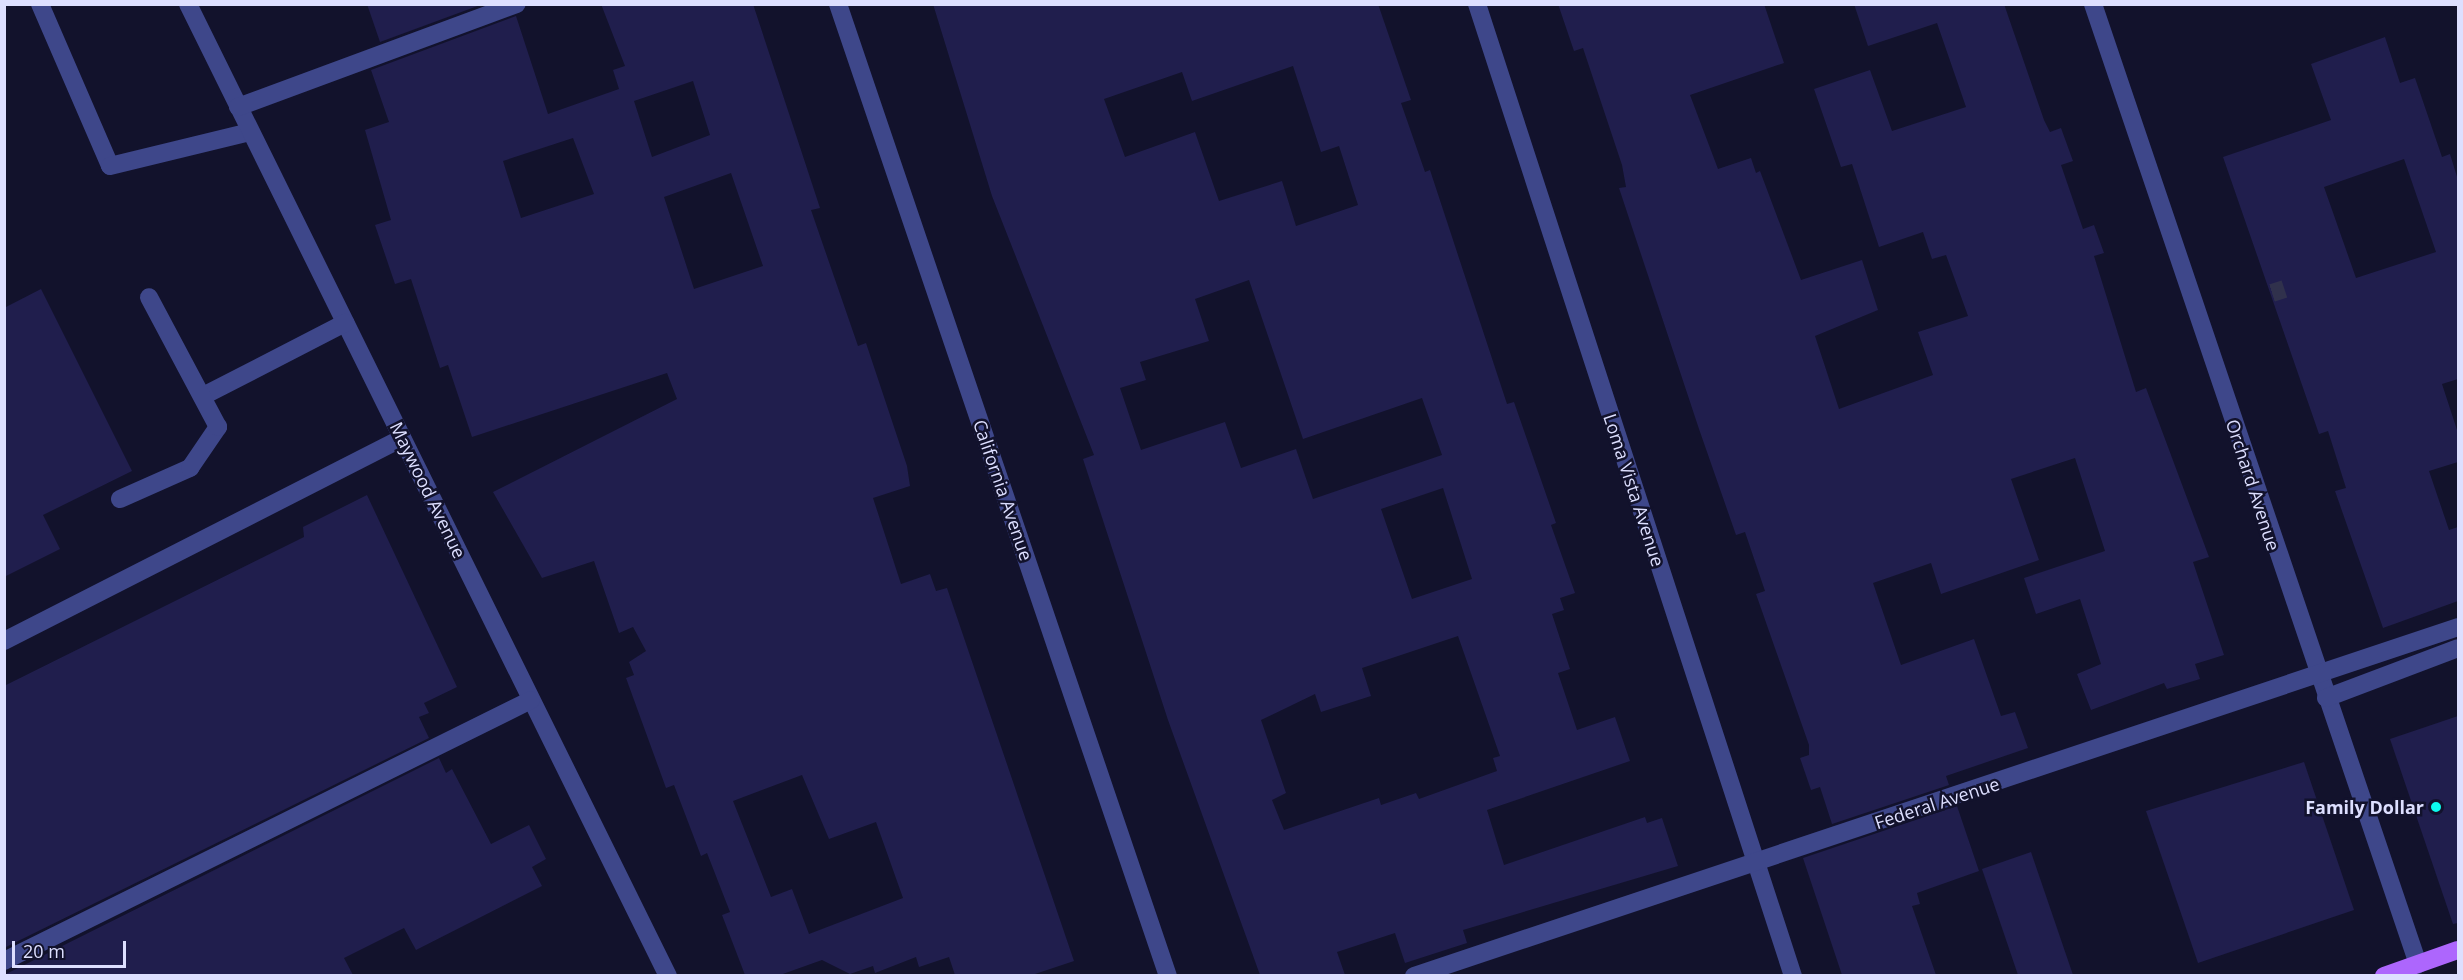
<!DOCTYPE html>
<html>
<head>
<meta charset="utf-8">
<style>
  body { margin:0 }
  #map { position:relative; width:2463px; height:980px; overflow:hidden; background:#12122c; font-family:"Open Sans",sans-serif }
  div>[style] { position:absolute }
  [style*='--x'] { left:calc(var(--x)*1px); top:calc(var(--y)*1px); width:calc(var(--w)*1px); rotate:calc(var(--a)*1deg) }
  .building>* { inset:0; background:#201e4d }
  .minor-tunnel>* { height:18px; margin-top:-9px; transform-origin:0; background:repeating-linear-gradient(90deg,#30314c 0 18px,transparent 0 27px) }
  .minor>* { height:18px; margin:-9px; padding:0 9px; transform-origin:9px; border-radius:9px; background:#3e478a }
  .major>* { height:18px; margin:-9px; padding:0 9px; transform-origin:9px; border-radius:9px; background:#ad66fd }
  .dots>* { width:16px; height:16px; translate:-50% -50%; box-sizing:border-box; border:3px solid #12122c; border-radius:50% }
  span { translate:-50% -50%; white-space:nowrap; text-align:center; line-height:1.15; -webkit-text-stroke:5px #12122c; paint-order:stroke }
  .street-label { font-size:18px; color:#dddfff }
  .poi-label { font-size:18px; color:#dddfff; font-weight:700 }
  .right { translate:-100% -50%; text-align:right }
  .frame { position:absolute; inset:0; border:6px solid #dddfff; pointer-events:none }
  .scale { position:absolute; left:12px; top:941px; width:114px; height:27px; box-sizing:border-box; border:3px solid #dddfff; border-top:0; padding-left:8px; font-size:18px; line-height:21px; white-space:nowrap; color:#dddfff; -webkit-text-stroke:4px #12122c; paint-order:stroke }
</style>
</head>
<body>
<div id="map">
  <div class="building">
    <div style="clip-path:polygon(367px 4px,483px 4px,380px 42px)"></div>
    <div style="clip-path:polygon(evenodd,601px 4px,753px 4px,820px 208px,811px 210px,858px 346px,866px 343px,907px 466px,910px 486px,873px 498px,901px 584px,930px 574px,936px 591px,947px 588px,1074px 961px,1032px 975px,955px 975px,949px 957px,919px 967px,916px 957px,875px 973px,873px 966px,850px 974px,822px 960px,780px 975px,745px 975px,722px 915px,730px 912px,707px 853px,701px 856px,674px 785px,666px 788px,626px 678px,634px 675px,629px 662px,646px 651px,633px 627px,619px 633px,594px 561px,542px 578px,493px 492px,677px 399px,667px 373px,472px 437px,448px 365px,440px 368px,411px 279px,395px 284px,375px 225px,391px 220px,365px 130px,389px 122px,371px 70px,516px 16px,548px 114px,619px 89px,613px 70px,625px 66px,601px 4px,693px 81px,710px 135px,652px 157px,634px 101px,693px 81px,601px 4px,573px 138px,594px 194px,521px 218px,503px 161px,573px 138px,601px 4px,731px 173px,763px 266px,694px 289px,664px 197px,731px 173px,601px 4px,802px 775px,829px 839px,876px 822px,903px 898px,809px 934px,792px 889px,771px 897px,733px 801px,802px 775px)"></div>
    <div style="clip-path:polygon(evenodd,933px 4px,1378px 4px,1411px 100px,1401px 103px,1425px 172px,1430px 170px,1507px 404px,1514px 402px,1556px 523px,1551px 525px,1575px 593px,1560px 598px,1564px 610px,1552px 614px,1570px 669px,1558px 673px,1577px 730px,1615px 717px,1630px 761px,1487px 810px,1504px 865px,1645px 817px,1647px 823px,1662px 818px,1678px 866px,1463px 930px,1467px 943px,1405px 963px,1395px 933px,1337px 952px,1345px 975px,1260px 975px,1168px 720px,1083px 459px,1094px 455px,992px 196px,933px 4px,1293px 66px,1321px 152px,1339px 146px,1358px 205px,1296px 226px,1282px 181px,1219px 201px,1195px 132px,1125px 157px,1104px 99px,1182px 72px,1192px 101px,1293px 66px,933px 4px,1249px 280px,1303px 439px,1422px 398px,1442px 455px,1313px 499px,1296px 449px,1241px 468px,1225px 422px,1141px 450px,1120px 388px,1146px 380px,1140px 362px,1209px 341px,1195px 299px,1249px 280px,933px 4px,1443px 488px,1472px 579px,1412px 599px,1381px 509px,1443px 488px,933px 4px,1458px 636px,1500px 756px,1493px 758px,1497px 771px,1419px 799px,1416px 793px,1381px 805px,1379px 798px,1284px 830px,1272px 800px,1286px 793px,1261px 720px,1315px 694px,1321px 712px,1371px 696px,1362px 668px,1458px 636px)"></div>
    <div style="clip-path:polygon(1558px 4px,1764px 4px,1784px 63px,1690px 95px,1718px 169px,1751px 158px,1756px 173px,1760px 171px,1801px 280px,1862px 260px,1878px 310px,1815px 336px,1839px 409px,1933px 375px,1918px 332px,1968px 316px,1946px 255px,1932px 259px,1923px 232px,1879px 247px,1852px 164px,1841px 167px,1814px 89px,1870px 70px,1892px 131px,1966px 107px,1937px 23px,1868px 46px,1854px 4px,2004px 4px,2044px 120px,2050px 132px,2061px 128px,2073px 161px,2061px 165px,2083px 229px,2094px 225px,2104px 253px,2094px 256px,2136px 392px,2146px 388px,2209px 557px,2193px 562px,2224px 655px,2195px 664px,2200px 679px,2167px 689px,2164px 683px,2091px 710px,2077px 674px,2101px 664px,2080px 599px,2036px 614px,2024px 578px,2105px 551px,2075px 458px,2011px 479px,2039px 560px,1941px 594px,1931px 563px,1873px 583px,1901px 665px,1974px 639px,2001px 716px,2015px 712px,2028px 748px,1946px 776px,1949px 785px,1832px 824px,1820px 787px,1811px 790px,1800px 758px,1809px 755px,1809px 745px,1756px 594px,1765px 591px,1745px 532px,1736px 535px,1699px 429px,1619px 188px,1626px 187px,1622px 165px,1583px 48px,1574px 51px)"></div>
    <div style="clip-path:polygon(evenodd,2385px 37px,2400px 83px,2415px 78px,2442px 157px,2450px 154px,2458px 180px,2458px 379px,2442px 384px,2458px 433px,2458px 462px,2429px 471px,2449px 530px,2458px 527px,2458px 601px,2383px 628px,2335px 491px,2346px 488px,2328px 431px,2319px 434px,2223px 157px,2331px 120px,2311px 64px,2385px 37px,2404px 159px,2436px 252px,2356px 278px,2324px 187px,2404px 159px)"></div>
    <div style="clip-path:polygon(41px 289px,132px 471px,43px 515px,60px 549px,4px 577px,4px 308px)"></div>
    <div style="clip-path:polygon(367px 495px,457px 687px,424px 703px,429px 713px,419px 717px,429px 738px,4px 948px,4px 686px,304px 537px,303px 527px)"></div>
    <div style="clip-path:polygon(2458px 716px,2458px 923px,2453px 924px,2390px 739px)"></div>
    <div style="clip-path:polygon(439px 758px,446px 773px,452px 769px,491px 844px,529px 825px,546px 859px,532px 867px,542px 886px,416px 950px,404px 928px,344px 958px,353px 975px,4px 975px)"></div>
    <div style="clip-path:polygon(2304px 762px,2354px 910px,2198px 963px,2146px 811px)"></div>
    <div style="clip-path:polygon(1957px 806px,1979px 871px,1917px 893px,1920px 904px,1912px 906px,1936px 975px,1842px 975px,1803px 858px)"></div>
    <div style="clip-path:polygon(2031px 852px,2073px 975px,2018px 975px,1982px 869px)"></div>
  </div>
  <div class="minor-tunnel">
    <div style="--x:2272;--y:293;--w:13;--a:-18"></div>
  </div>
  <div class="minor">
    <div style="--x:40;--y:4;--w:176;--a:66.6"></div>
    <div style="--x:110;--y:166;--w:144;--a:-13.7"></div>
    <div style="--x:188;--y:4;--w:1084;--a:63.72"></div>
    <div style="--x:838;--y:4;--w:1026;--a:71.25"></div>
    <div style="--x:1477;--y:4;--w:1022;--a:71.99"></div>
    <div style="--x:2093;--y:4;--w:1014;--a:71.3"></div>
    <div style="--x:238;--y:107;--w:297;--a:-20.3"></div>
    <div style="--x:203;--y:396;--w:160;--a:-27.2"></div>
    <div style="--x:120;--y:499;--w:77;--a:-23.9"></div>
    <div style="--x:190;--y:468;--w:50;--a:-55.7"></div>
    <div style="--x:218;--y:427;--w:147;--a:-118"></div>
    <div style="--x:4;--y:641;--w:447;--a:-27"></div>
    <div style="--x:2326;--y:698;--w:141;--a:-20.7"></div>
    <div style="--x:4;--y:961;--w:588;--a:-26.35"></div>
    <div style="--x:1414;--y:976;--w:1101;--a:-18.48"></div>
  </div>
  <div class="major">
    <div style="--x:2384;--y:976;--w:78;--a:-19.4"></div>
  </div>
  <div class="dots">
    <div style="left:2436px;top:807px;background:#0cfbee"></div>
  </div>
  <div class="street-label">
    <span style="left:2253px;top:485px;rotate:72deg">Orchard Avenue</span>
    <span style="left:428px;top:490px;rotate:64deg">Maywood Avenue</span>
    <span style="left:1003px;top:490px;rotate:71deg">California Avenue</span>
    <span style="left:1634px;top:490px;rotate:72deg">Loma Vista Avenue</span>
    <span style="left:1937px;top:803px;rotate:-18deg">Federal Avenue</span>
  </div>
  <div class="poi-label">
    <span class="right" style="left:2424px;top:807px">Family Dollar</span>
  </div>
  <div class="frame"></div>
  <div class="scale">20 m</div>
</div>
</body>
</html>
